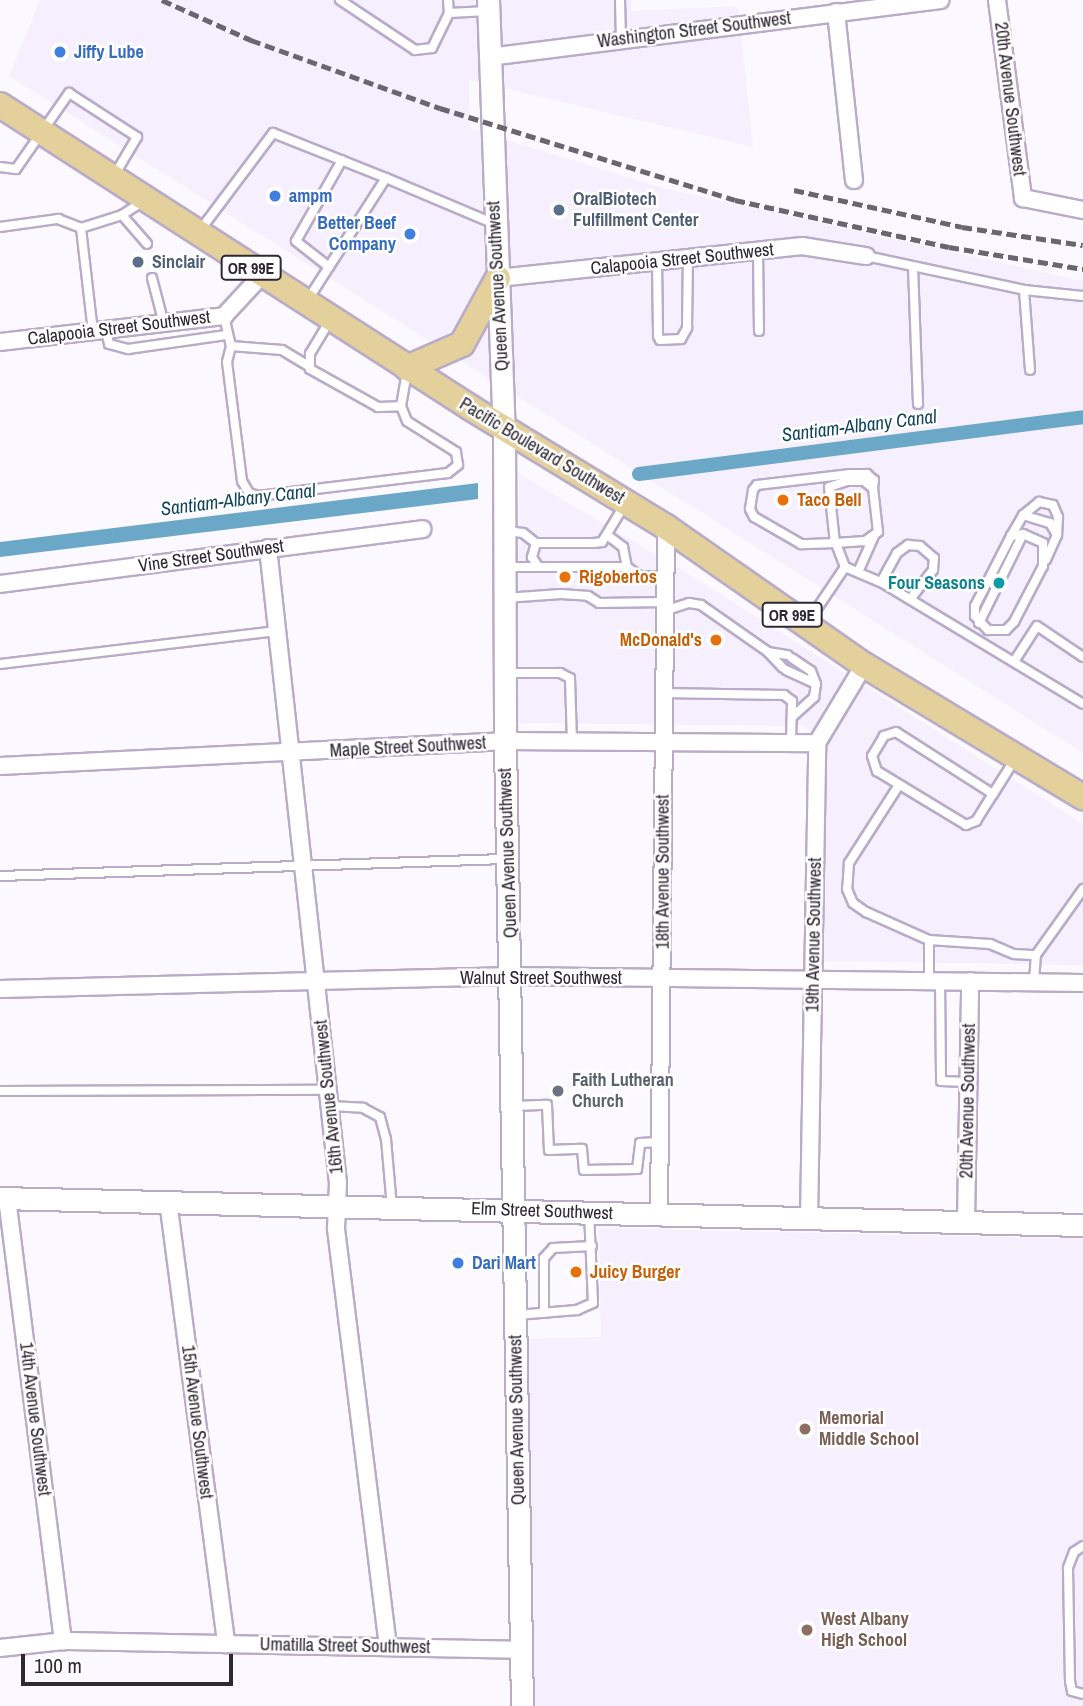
<!DOCTYPE html>
<html>
<head>
<meta charset="utf-8">
<style>
  body { margin:0 }
  #map { position:relative; width:1083px; height:1706px; overflow:hidden; background:#fbf9ff; font-family:"Archivo Narrow",sans-serif }
  div>[style] { position:absolute }
  [style*='--x'] { left:calc(var(--x)*1px); top:calc(var(--y)*1px); width:calc(var(--w)*1px); rotate:calc(var(--a)*1deg) }
  .built>* { inset:0; background:#f6effe }
  .water>* { inset:0; background:#6ba8c7 }
  .canal>* { height:14px; margin:-7px; padding:0 7px; transform-origin:7px; border-radius:7px; background:#6ba8c7 }
  .roads { filter:drop-shadow(2px 0 #b9acc9) drop-shadow(-2px 0 #b9acc9) drop-shadow(0 2px #b9acc9) drop-shadow(0 -2px #b9acc9) }
  .lane>* { height:8px; margin:-4px; padding:0 4px; transform-origin:4px; border-radius:4px; background:#fff }
  .street>* { height:16px; margin:-8px; padding:0 8px; transform-origin:8px; border-radius:8px; background:#fff }
  .secondary>* { height:21px; margin:-10.5px; padding:0 10.5px; transform-origin:10.5px; border-radius:10.5px; background:#fff }
  .primary>* { height:24px; margin:-12px; padding:0 12px; transform-origin:12px; border-radius:12px; background:#e3d09a }
  .rail>* { height:4.5px; margin-top:-2.25px; transform-origin:0; background:repeating-linear-gradient(90deg,#6a6570 0 10px,transparent 0 15px) }
  .dots>* { width:19px; height:19px; translate:-50% -50%; box-sizing:border-box; border:4px solid #fff; border-radius:50% }
  span { translate:-50% -50%; white-space:nowrap; text-align:center; line-height:1.15; -webkit-text-stroke:5px #fff; paint-order:stroke }
  .shield-label span { padding:2px 5px; background:#fff; border:2px solid; border-radius:5px; -webkit-text-stroke-width:0 }
  .shield-label { font-size:16px; color:#2e2834; font-weight:700 }
  .street-label { font-size:18px; color:#2e2834 }
  .shop-label { font-size:18px; color:#366cbe; font-weight:700 }
  .left { translate:0 -50%; text-align:left }
  .right { translate:-100% -50%; text-align:right }
  .service-label { font-size:18px; color:#4e5e75; font-weight:700 }
  .food-label { font-size:18px; color:#c56008; font-weight:700 }
  .culture-label { font-size:18px; color:#0d838f; font-weight:700 }
  .worship-label { font-size:18px; color:#5b616d; font-weight:700 }
  .education-label { font-size:18px; color:#785e54; font-weight:700 }
  .water-label { font-size:19px; color:#12455b; font-style:italic }
  .scale { position:absolute; left:21px; top:1654px; width:212px; height:32px; box-sizing:border-box; border:4px solid #2e2834; border-top:0; padding-left:9px; font-size:21px; line-height:24px; white-space:nowrap; color:#2e2834; -webkit-text-stroke:5px #fff; paint-order:stroke }
</style>
</head>
<body>
<div id="map">
  <div class="built">
    <div style="clip-path:polygon(40px 0,631px 0,631px 11px,738px 6px,753px 147px,469px 80px,470px 129px,663px 188px,1083px 281px,1083px 753px,9px 76px)"></div>
    <div style="clip-path:polygon(519px 474px,684px 571px,1083px 824px,1083px 965px,819px 961px,823px 748px,804px 726px,518px 723px)"></div>
    <div style="clip-path:polygon(599px 1228px,1083px 1239px,1083px 1706px,533px 1706px,524px 1339px,601px 1337px)"></div>
  </div>
  <div class="water">
    <div style="clip-path:polygon(478px 483px,478px 499px,0 557px,0 542px)"></div>
  </div>
  <div class="canal">
    <div style="--x:639;--y:474;--w:448;--a:-7.3"></div>
  </div>
  <div class="roads">
    <div class="lane">
      <div style="--x:340;--y:0;--w:90;--a:33.7"></div>
      <div style="--x:415;--y:50;--w:17;--a:-7"></div>
      <div style="--x:432;--y:48;--w:39;--a:-64"></div>
      <div style="--x:448;--y:0;--w:13;--a:86"></div>
      <div style="--x:449;--y:13;--w:39;--a:-3"></div>
      <div style="--x:620;--y:0;--w:40;--a:88.6"></div>
      <div style="--x:0;--y:167;--w:16;--a:7"></div>
      <div style="--x:16;--y:169;--w:93;--a:-55.1"></div>
      <div style="--x:69;--y:93;--w:81;--a:32.9"></div>
      <div style="--x:137;--y:137;--w:43;--a:120.7"></div>
      <div style="--x:122;--y:215;--w:38;--a:49"></div>
      <div style="--x:0;--y:227;--w:59;--a:-7.9"></div>
      <div style="--x:58;--y:219;--w:25;--a:21"></div>
      <div style="--x:201;--y:229;--w:120;--a:-53.1"></div>
      <div style="--x:273;--y:133;--w:122;--a:21.7"></div>
      <div style="--x:758;--y:251;--w:80;--a:89.3"></div>
      <div style="--x:866;--y:256;--w:162;--a:12.1"></div>
      <div style="--x:1024;--y:290;--w:59;--a:5.8"></div>
      <div style="--x:657;--y:261;--w:75;--a:89.2"></div>
      <div style="--x:658;--y:336;--w:4;--a:63"></div>
      <div style="--x:660;--y:340;--w:21;--a:-3"></div>
      <div style="--x:681;--y:339;--w:13;--a:-61"></div>
      <div style="--x:687;--y:328;--w:70;--a:-89.2"></div>
      <div style="--x:329;--y:267;--w:42;--a:-141.8"></div>
      <div style="--x:296;--y:241;--w:93;--a:-60.4"></div>
      <div style="--x:913;--y:267;--w:137;--a:87.9"></div>
      <div style="--x:152;--y:278;--w:48;--a:75.4"></div>
      <div style="--x:1024;--y:290;--w:80;--a:85.7"></div>
      <div style="--x:307;--y:301;--w:146;--a:-57.3"></div>
      <div style="--x:386;--y:178;--w:118;--a:22.9"></div>
      <div style="--x:224;--y:316;--w:31;--a:77"></div>
      <div style="--x:231;--y:346;--w:51;--a:4.5"></div>
      <div style="--x:282;--y:350;--w:31;--a:31"></div>
      <div style="--x:329;--y:322;--w:37;--a:121"></div>
      <div style="--x:310;--y:354;--w:15;--a:90"></div>
      <div style="--x:310;--y:369;--w:78;--a:29.2"></div>
      <div style="--x:378;--y:407;--w:23;--a:-2"></div>
      <div style="--x:106;--y:331;--w:13;--a:77"></div>
      <div style="--x:109;--y:344;--w:20;--a:15"></div>
      <div style="--x:128;--y:349;--w:99;--a:-8.1"></div>
      <div style="--x:93;--y:332;--w:105;--a:-96.6"></div>
      <div style="--x:81;--y:228;--w:43;--a:-17.6"></div>
      <div style="--x:122;--y:215;--w:24;--a:-33"></div>
      <div style="--x:231;--y:346;--w:16;--a:104"></div>
      <div style="--x:227;--y:362;--w:120;--a:82.8"></div>
      <div style="--x:242;--y:481;--w:14;--a:60"></div>
      <div style="--x:249;--y:493;--w:9;--a:18"></div>
      <div style="--x:258;--y:496;--w:191;--a:-6.9"></div>
      <div style="--x:448;--y:473;--w:13;--a:-39"></div>
      <div style="--x:458;--y:465;--w:13;--a:-99"></div>
      <div style="--x:456;--y:452;--w:58;--a:-147.7"></div>
      <div style="--x:407;--y:421;--w:16;--a:-112"></div>
      <div style="--x:401;--y:406;--w:36;--a:-80"></div>
      <div style="--x:848;--y:481;--w:16;--a:0"></div>
      <div style="--x:864;--y:481;--w:11;--a:38"></div>
      <div style="--x:873;--y:488;--w:44;--a:83.5"></div>
      <div style="--x:878;--y:532;--w:16;--a:145"></div>
      <div style="--x:865;--y:541;--w:30;--a:176"></div>
      <div style="--x:835;--y:543;--w:56;--a:-96.1"></div>
      <div style="--x:829;--y:487;--w:20;--a:-18"></div>
      <div style="--x:1023;--y:515;--w:21;--a:-39"></div>
      <div style="--x:1039;--y:502;--w:14;--a:12"></div>
      <div style="--x:1053;--y:505;--w:13;--a:67"></div>
      <div style="--x:1058;--y:517;--w:18;--a:93"></div>
      <div style="--x:506;--y:531;--w:17;--a:7"></div>
      <div style="--x:523;--y:533;--w:16;--a:38"></div>
      <div style="--x:536;--y:543;--w:58;--a:0"></div>
      <div style="--x:594;--y:543;--w:8;--a:-7"></div>
      <div style="--x:602;--y:542;--w:44;--a:-58.8"></div>
      <div style="--x:1023;--y:534;--w:22;--a:24"></div>
      <div style="--x:1043;--y:543;--w:23;--a:90"></div>
      <div style="--x:1043;--y:566;--w:63;--a:117.4"></div>
      <div style="--x:1014;--y:622;--w:11;--a:135"></div>
      <div style="--x:1006;--y:630;--w:18;--a:180"></div>
      <div style="--x:988;--y:630;--w:19;--a:-133"></div>
      <div style="--x:975;--y:616;--w:10;--a:-90"></div>
      <div style="--x:975;--y:606;--w:79;--a:-62.8"></div>
      <div style="--x:1011;--y:536;--w:12;--a:-9"></div>
      <div style="--x:607;--y:535;--w:20;--a:37"></div>
      <div style="--x:623;--y:547;--w:20;--a:79"></div>
      <div style="--x:1011;--y:536;--w:24;--a:-60"></div>
      <div style="--x:1023;--y:515;--w:28;--a:17"></div>
      <div style="--x:1050;--y:523;--w:14;--a:60"></div>
      <div style="--x:1057;--y:535;--w:27;--a:114"></div>
      <div style="--x:536;--y:543;--w:15;--a:106"></div>
      <div style="--x:532;--y:557;--w:9;--a:58"></div>
      <div style="--x:506;--y:567;--w:121;--a:0"></div>
      <div style="--x:627;--y:567;--w:16;--a:35"></div>
      <div style="--x:640;--y:576;--w:25;--a:0"></div>
      <div style="--x:845;--y:567;--w:26;--a:-111"></div>
      <div style="--x:836;--y:543;--w:35;--a:178"></div>
      <div style="--x:801;--y:544;--w:54;--a:-150.1"></div>
      <div style="--x:754;--y:517;--w:9;--a:-117"></div>
      <div style="--x:750;--y:509;--w:19;--a:-81"></div>
      <div style="--x:753;--y:490;--w:6;--a:-51"></div>
      <div style="--x:757;--y:485;--w:94;--a:-6.7"></div>
      <div style="--x:850;--y:474;--w:17;--a:0"></div>
      <div style="--x:867;--y:474;--w:9;--a:41"></div>
      <div style="--x:874;--y:480;--w:8;--a:97"></div>
      <div style="--x:858;--y:572;--w:39;--a:-66"></div>
      <div style="--x:881;--y:582;--w:33;--a:-61"></div>
      <div style="--x:897;--y:553;--w:14;--a:-36"></div>
      <div style="--x:908;--y:545;--w:12;--a:5"></div>
      <div style="--x:920;--y:546;--w:18;--a:41"></div>
      <div style="--x:934;--y:558;--w:12;--a:95"></div>
      <div style="--x:933;--y:570;--w:37;--a:128"></div>
      <div style="--x:505;--y:598;--w:56;--a:-4.1"></div>
      <div style="--x:561;--y:594;--w:27;--a:4"></div>
      <div style="--x:588;--y:596;--w:13;--a:32"></div>
      <div style="--x:599;--y:603;--w:66;--a:-0.9"></div>
      <div style="--x:664;--y:611;--w:26;--a:-18"></div>
      <div style="--x:689;--y:603;--w:12;--a:9"></div>
      <div style="--x:701;--y:605;--w:82;--a:35"></div>
      <div style="--x:768;--y:652;--w:20;--a:9"></div>
      <div style="--x:808;--y:622;--w:66;--a:-56.1"></div>
      <div style="--x:845;--y:567;--w:39;--a:23"></div>
      <div style="--x:881;--y:582;--w:236;--a:31.1"></div>
      <div style="--x:979;--y:623;--w:99;--a:-63.7"></div>
      <div style="--x:768;--y:652;--w:21;--a:47"></div>
      <div style="--x:1015;--y:660;--w:40;--a:-57.1"></div>
      <div style="--x:1037;--y:626;--w:55;--a:34"></div>
      <div style="--x:0;--y:664;--w:279;--a:-6.8"></div>
      <div style="--x:786;--y:670;--w:33;--a:25"></div>
      <div style="--x:505;--y:673;--w:55;--a:0"></div>
      <div style="--x:560;--y:673;--w:11;--a:27"></div>
      <div style="--x:570;--y:678;--w:63;--a:88.2"></div>
      <div style="--x:663;--y:693;--w:121;--a:0.9"></div>
      <div style="--x:784;--y:695;--w:10;--a:37"></div>
      <div style="--x:792;--y:701;--w:42;--a:91.4"></div>
      <div style="--x:792;--y:717;--w:30;--a:-42"></div>
      <div style="--x:814;--y:697;--w:13;--a:-81"></div>
      <div style="--x:816;--y:684;--w:14;--a:-111"></div>
      <div style="--x:811;--y:671;--w:23;--a:-146"></div>
      <div style="--x:899;--y:785;--w:93;--a:122.7"></div>
      <div style="--x:849;--y:863;--w:26;--a:94"></div>
      <div style="--x:847;--y:889;--w:15;--a:67"></div>
      <div style="--x:853;--y:903;--w:16;--a:35"></div>
      <div style="--x:866;--y:912;--w:69;--a:24"></div>
      <div style="--x:929;--y:940;--w:40;--a:90"></div>
      <div style="--x:993;--y:794;--w:115;--a:-147.4"></div>
      <div style="--x:896;--y:732;--w:13;--a:162"></div>
      <div style="--x:884;--y:736;--w:23;--a:121"></div>
      <div style="--x:872;--y:756;--w:16;--a:72"></div>
      <div style="--x:877;--y:771;--w:104;--a:31.2"></div>
      <div style="--x:966;--y:825;--w:11;--a:-22"></div>
      <div style="--x:976;--y:821;--w:32;--a:-58"></div>
      <div style="--x:993;--y:794;--w:41;--a:-57.8"></div>
      <div style="--x:0;--y:876;--w:505;--a:-1.93"></div>
      <div style="--x:929;--y:940;--w:61;--a:3.8"></div>
      <div style="--x:990;--y:944;--w:26;--a:23"></div>
      <div style="--x:1014;--y:954;--w:22;--a:3"></div>
      <div style="--x:1036;--y:955;--w:81;--a:-54.5"></div>
      <div style="--x:940;--y:981;--w:100;--a:89.4"></div>
      <div style="--x:941;--y:1081;--w:27;--a:2"></div>
      <div style="--x:1034;--y:982;--w:27;--a:-86"></div>
      <div style="--x:0;--y:1091;--w:328;--a:-0.2"></div>
      <div style="--x:330;--y:1106;--w:33;--a:3"></div>
      <div style="--x:363;--y:1108;--w:19;--a:28"></div>
      <div style="--x:380;--y:1117;--w:23;--a:75"></div>
      <div style="--x:386;--y:1139;--w:68;--a:85"></div>
      <div style="--x:514;--y:1106;--w:33;--a:-2"></div>
      <div style="--x:547;--y:1105;--w:45;--a:87.5"></div>
      <div style="--x:549;--y:1150;--w:33;--a:-2"></div>
      <div style="--x:582;--y:1149;--w:21;--a:85"></div>
      <div style="--x:584;--y:1170;--w:53;--a:-1.1"></div>
      <div style="--x:637;--y:1169;--w:26;--a:-83"></div>
      <div style="--x:640;--y:1143;--w:20;--a:-3"></div>
      <div style="--x:544;--y:1313;--w:55;--a:-90"></div>
      <div style="--x:544;--y:1258;--w:13;--a:-48"></div>
      <div style="--x:553;--y:1248;--w:39;--a:-3"></div>
      <div style="--x:517;--y:1315;--w:60;--a:-4.8"></div>
      <div style="--x:577;--y:1310;--w:17;--a:-24"></div>
      <div style="--x:593;--y:1303;--w:90;--a:-92.5"></div>
      <div style="--x:1083;--y:1546;--w:11;--a:146"></div>
      <div style="--x:1074;--y:1552;--w:17;--a:111"></div>
      <div style="--x:1068;--y:1568;--w:113;--a:89"></div>
      <div style="--x:1070;--y:1681;--w:10;--a:79"></div>
      <div style="--x:1072;--y:1691;--w:11;--a:15"></div>
    </div>
    <div class="street">
      <div style="--x:997;--y:0;--w:200;--a:82.5"></div>
      <div style="--x:1023;--y:198;--w:61;--a:11.3"></div>
      <div style="--x:836;--y:12;--w:169;--a:83.9"></div>
      <div style="--x:489;--y:57;--w:455;--a:-7.2"></div>
      <div style="--x:498;--y:278;--w:306;--a:-6"></div>
      <div style="--x:802;--y:246;--w:65;--a:8.9"></div>
      <div style="--x:0;--y:342;--w:226;--a:-6.6"></div>
      <div style="--x:224;--y:316;--w:56;--a:-47.2"></div>
      <div style="--x:268;--y:548;--w:639;--a:83.71"></div>
      <div style="--x:338;--y:1183;--w:46;--a:92.5"></div>
      <div style="--x:336;--y:1229;--w:420;--a:82.9"></div>
      <div style="--x:0;--y:584;--w:426;--a:-7.4"></div>
      <div style="--x:0;--y:766;--w:506;--a:-2.83"></div>
      <div style="--x:505;--y:741;--w:312;--a:0.4"></div>
      <div style="--x:0;--y:989;--w:511;--a:-1.46"></div>
      <div style="--x:511;--y:976;--w:572;--a:0.7"></div>
      <div style="--x:7;--y:1198;--w:447;--a:82.8"></div>
      <div style="--x:168;--y:1201;--w:447;--a:82.5"></div>
      <div style="--x:659;--y:1216;--w:689;--a:-89.42"></div>
      <div style="--x:809;--y:1219;--w:476;--a:-89"></div>
      <div style="--x:817;--y:743;--w:91;--a:-58.9"></div>
      <div style="--x:966;--y:1222;--w:241;--a:-89"></div>
      <div style="--x:0;--y:1648;--w:63;--a:-6.3"></div>
      <div style="--x:63;--y:1641;--w:459;--a:1.1"></div>
    </div>
    <div class="secondary">
      <div style="--x:488;--y:0;--w:429;--a:87.9"></div>
      <div style="--x:504;--y:429;--w:312;--a:89.8"></div>
      <div style="--x:505;--y:741;--w:965;--a:88.99"></div>
      <div style="--x:0;--y:1198;--w:1083;--a:1.43"></div>
    </div>
    <div class="primary">
      <div style="--x:0;--y:105;--w:560;--a:32.75"></div>
      <div style="--x:471;--y:408;--w:228;--a:31.4"></div>
      <div style="--x:666;--y:527;--w:241;--a:34.9"></div>
      <div style="--x:864;--y:665;--w:256;--a:31.1"></div>
      <div style="--x:407;--y:368;--w:60;--a:-23.6"></div>
      <div style="--x:462;--y:344;--w:75;--a:-61.4"></div>
    </div>
  </div>
  <div class="rail">
    <div style="--x:162;--y:0;--w:98;--a:24.2"></div>
    <div style="--x:251;--y:40;--w:201;--a:19.8"></div>
    <div style="--x:440;--y:108;--w:309;--a:17.3"></div>
    <div style="--x:735;--y:200;--w:219;--a:12.4"></div>
    <div style="--x:949;--y:247;--w:136;--a:9.3"></div>
    <div style="--x:794;--y:190;--w:172;--a:12.4"></div>
    <div style="--x:962;--y:227;--w:122;--a:8.5"></div>
  </div>
  <div class="dots">
    <div style="left:60px;top:52px;background:#3f7fe0"></div>
    <div style="left:275px;top:196px;background:#3f7fe0"></div>
    <div style="left:559px;top:210px;background:#5c6f8a"></div>
    <div style="left:410px;top:234px;background:#3f7fe0"></div>
    <div style="left:138px;top:262px;background:#5c6f8a"></div>
    <div style="left:783px;top:500px;background:#e8710a"></div>
    <div style="left:565px;top:577px;background:#e8710a"></div>
    <div style="left:999px;top:583px;background:#0f9aa8"></div>
    <div style="left:716px;top:640px;background:#e8710a"></div>
    <div style="left:558px;top:1091px;background:#6b7280"></div>
    <div style="left:458px;top:1263px;background:#3f7fe0"></div>
    <div style="left:576px;top:1272px;background:#e8710a"></div>
    <div style="left:805px;top:1429px;background:#8d6e63"></div>
    <div style="left:807px;top:1630px;background:#8d6e63"></div>
  </div>
  <div class="shield-label">
    <span style="left:251px;top:268px">OR 99E</span>
    <span style="left:792px;top:615px">OR 99E</span>
  </div>
  <div class="street-label">
    <span style="left:694px;top:30px;rotate:-7deg">Washington Street Southwest</span>
    <span style="left:1010px;top:99px;rotate:83deg">20th Avenue Southwest</span>
    <span style="left:682px;top:259px;rotate:-6deg">Calapooia Street Southwest</span>
    <span style="left:498px;top:286px;rotate:-93deg">Queen Avenue Southwest</span>
    <span style="left:119px;top:328px;rotate:-7deg">Calapooia Street Southwest</span>
    <span style="left:542px;top:451px;rotate:31deg">Pacific Boulevard Southwest</span>
    <span style="left:211px;top:556px;rotate:-8deg">Vine Street Southwest</span>
    <span style="left:408px;top:747px;rotate:-3deg">Maple Street Southwest</span>
    <span style="left:508px;top:853px;rotate:-92deg">Queen Avenue Southwest</span>
    <span style="left:663px;top:872px;rotate:-90deg">18th Avenue Southwest</span>
    <span style="left:814px;top:935px;rotate:-89deg">19th Avenue Southwest</span>
    <span style="left:541px;top:978px">Walnut Street Southwest</span>
    <span style="left:329px;top:1097px;rotate:-96deg">16th Avenue Southwest</span>
    <span style="left:968px;top:1101px;rotate:-89deg">20th Avenue Southwest</span>
    <span style="left:542px;top:1211px;rotate:2deg">Elm Street Southwest</span>
    <span style="left:35px;top:1419px;rotate:83deg">14th Avenue Southwest</span>
    <span style="left:517px;top:1420px;rotate:-91deg">Queen Avenue Southwest</span>
    <span style="left:197px;top:1422px;rotate:83deg">15th Avenue Southwest</span>
    <span style="left:345px;top:1646px;rotate:1deg">Umatilla Street Southwest</span>
  </div>
  <div class="shop-label">
    <span class="left" style="left:74px;top:52px">Jiffy Lube</span>
    <span class="left" style="left:289px;top:196px">ampm</span>
    <span class="right" style="left:396px;top:234px">Better Beef<br>Company</span>
    <span class="left" style="left:472px;top:1263px">Dari Mart</span>
  </div>
  <div class="service-label">
    <span class="left" style="left:573px;top:210px">OralBiotech<br>Fulfillment Center</span>
    <span class="left" style="left:152px;top:262px">Sinclair</span>
  </div>
  <div class="food-label">
    <span class="left" style="left:797px;top:500px">Taco Bell</span>
    <span class="left" style="left:579px;top:577px">Rigobertos</span>
    <span class="right" style="left:702px;top:640px">McDonald's</span>
    <span class="left" style="left:590px;top:1272px">Juicy Burger</span>
  </div>
  <div class="culture-label">
    <span class="right" style="left:985px;top:583px">Four Seasons</span>
  </div>
  <div class="worship-label">
    <span class="left" style="left:572px;top:1091px">Faith Lutheran<br>Church</span>
  </div>
  <div class="education-label">
    <span class="left" style="left:819px;top:1429px">Memorial<br>Middle School</span>
    <span class="left" style="left:821px;top:1630px">West Albany<br>High School</span>
  </div>
  <div class="water-label">
    <span style="left:859px;top:426px;rotate:-7deg">Santiam-Albany Canal</span>
    <span style="left:238px;top:500px;rotate:-7deg">Santiam-Albany Canal</span>
  </div>
  <div class="scale">100 m</div>
</div>
</body>
</html>
